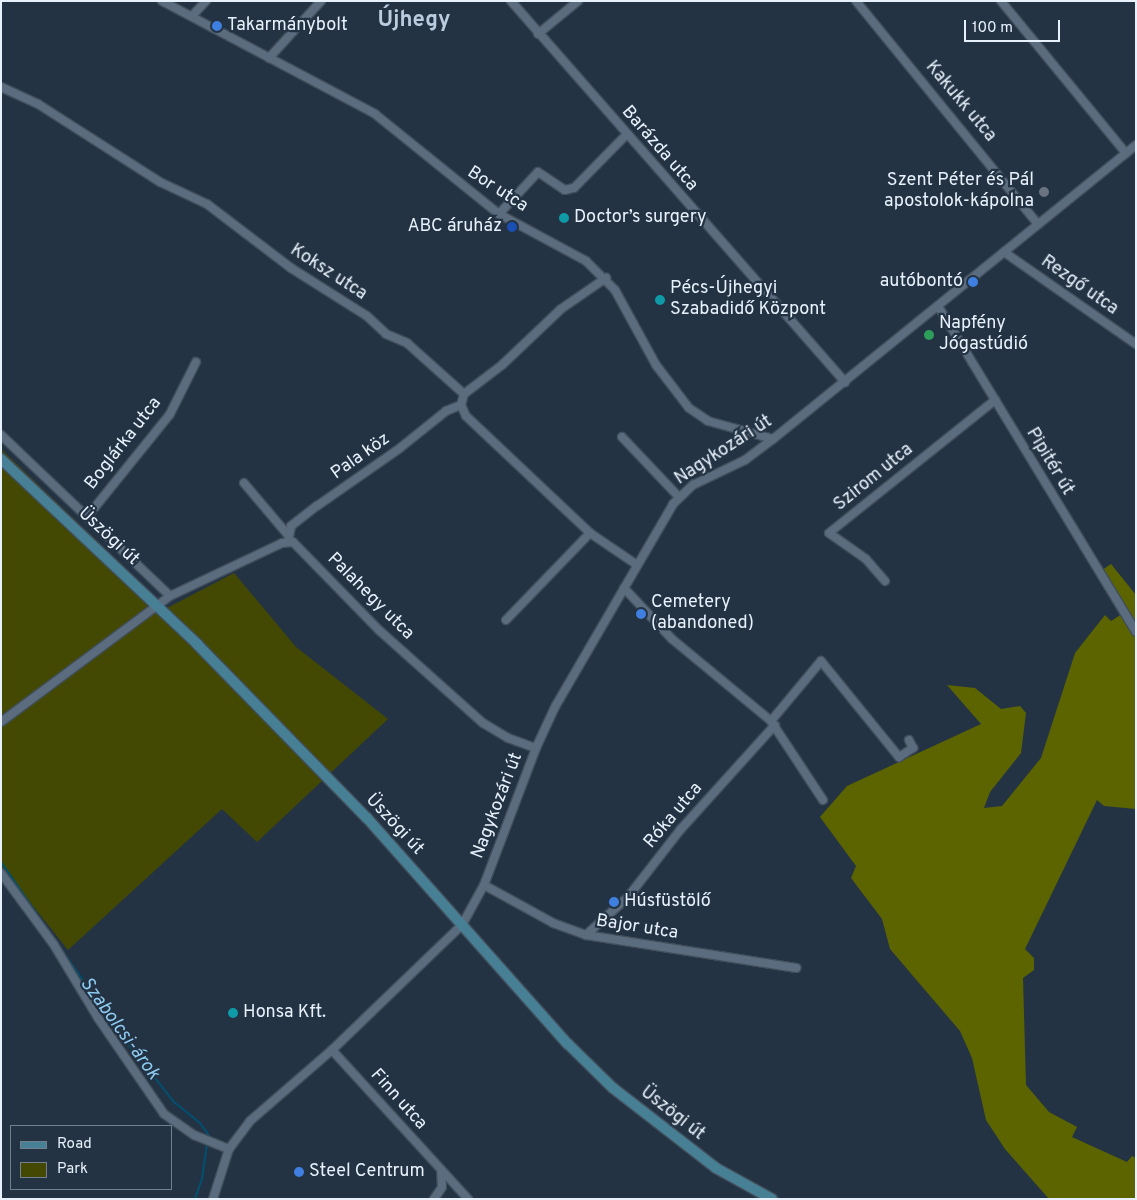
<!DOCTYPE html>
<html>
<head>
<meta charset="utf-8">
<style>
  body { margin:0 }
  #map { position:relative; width:1137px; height:1200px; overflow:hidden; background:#243343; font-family:Overpass,sans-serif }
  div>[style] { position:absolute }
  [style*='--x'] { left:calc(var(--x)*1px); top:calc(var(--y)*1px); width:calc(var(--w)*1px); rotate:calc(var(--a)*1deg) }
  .green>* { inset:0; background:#434902 }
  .forest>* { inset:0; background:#5c6400 }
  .stream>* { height:2px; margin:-1px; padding:0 1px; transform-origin:1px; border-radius:1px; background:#015072 }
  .roads { filter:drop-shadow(1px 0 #414e5b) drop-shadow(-1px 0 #414e5b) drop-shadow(0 1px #414e5b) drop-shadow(0 -1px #414e5b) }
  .minor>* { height:8px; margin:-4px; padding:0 4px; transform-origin:4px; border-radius:4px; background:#5b6c7e }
  .major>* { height:10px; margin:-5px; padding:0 5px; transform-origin:5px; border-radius:5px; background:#478095 }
  .dots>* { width:14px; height:14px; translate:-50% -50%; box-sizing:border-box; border:2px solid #243343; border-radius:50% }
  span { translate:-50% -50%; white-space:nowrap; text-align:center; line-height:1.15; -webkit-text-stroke:4.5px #243343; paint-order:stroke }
  .poi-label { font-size:18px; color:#e7f1fb }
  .left { translate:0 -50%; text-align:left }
  .right { translate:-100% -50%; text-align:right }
  .street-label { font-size:18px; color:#e7f1fb }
  .water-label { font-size:19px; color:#8eccf3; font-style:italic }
  .district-label { font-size:22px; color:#b9cce0; font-weight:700 }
  .frame { position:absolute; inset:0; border:2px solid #e7f1fb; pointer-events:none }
  .legend { position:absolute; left:10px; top:1125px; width:162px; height:65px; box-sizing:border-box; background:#243343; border:1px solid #727f8d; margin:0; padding:6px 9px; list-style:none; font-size:15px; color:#e7f1fb }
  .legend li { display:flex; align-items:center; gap:10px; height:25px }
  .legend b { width:25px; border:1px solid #727f8d }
  .scale { position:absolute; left:964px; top:20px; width:96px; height:22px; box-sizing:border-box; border:2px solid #e7f1fb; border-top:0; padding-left:6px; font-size:15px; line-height:18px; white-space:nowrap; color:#e7f1fb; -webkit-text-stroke:4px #243343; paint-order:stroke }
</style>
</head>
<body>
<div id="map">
  <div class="green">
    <div style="clip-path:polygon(1px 449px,167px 608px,234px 573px,296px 647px,388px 719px,257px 842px,222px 809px,68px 950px,1px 866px)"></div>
  </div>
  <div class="forest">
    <div style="clip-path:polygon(1111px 564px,1136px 595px,1136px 809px,1104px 806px,1097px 800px,1025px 949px,1034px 958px,1034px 970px,1023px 978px,1026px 1085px,1049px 1112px,1077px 1127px,1072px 1137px,1127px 1162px,1132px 1156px,1136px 1158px,1136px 1199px,1049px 1199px,1005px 1149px,986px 1120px,972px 1058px,960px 1031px,890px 949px,882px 919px,851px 878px,856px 866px,820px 817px,847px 786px,981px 724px,947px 685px,975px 688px,1001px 709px,1020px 706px,1026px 713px,1021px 753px,990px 792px,984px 808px,1002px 806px,1041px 758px,1075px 653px,1105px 615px,1111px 621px,1122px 614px,1096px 574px)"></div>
  </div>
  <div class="stream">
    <div style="--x:1;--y:862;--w:211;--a:55.3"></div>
    <div style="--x:121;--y:1035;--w:85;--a:51.7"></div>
    <div style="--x:174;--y:1102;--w:33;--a:39"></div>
    <div style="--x:200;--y:1123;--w:14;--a:54"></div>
    <div style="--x:208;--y:1134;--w:5;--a:101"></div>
    <div style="--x:195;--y:1199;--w:21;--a:-71"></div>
    <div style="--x:202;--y:1179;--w:36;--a:-82"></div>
  </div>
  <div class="roads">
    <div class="minor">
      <div style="--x:162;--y:1;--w:241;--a:27.9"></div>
      <div style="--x:375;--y:114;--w:159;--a:38.9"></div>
      <div style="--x:499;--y:214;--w:99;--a:28.4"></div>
      <div style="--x:586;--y:261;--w:41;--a:45"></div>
      <div style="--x:615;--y:290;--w:85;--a:61.3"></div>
      <div style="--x:656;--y:365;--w:54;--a:52.5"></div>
      <div style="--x:689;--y:408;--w:23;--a:34"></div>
      <div style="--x:708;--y:421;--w:67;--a:15.5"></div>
      <div style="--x:511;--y:1;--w:507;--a:48.76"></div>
      <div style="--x:856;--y:1;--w:288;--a:50.8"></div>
      <div style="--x:1001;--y:1;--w:197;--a:50.6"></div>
      <div style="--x:192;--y:16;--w:21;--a:-47"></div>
      <div style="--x:538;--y:34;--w:52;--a:-39.5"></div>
      <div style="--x:269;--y:58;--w:77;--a:-47.6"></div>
      <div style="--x:1;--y:87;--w:41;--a:24.7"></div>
      <div style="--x:38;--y:104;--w:145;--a:32.6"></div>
      <div style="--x:160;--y:182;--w:52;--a:25.1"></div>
      <div style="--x:207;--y:204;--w:106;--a:37.3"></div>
      <div style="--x:291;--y:268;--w:90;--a:32.3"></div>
      <div style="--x:367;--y:316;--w:26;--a:43"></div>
      <div style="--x:386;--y:334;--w:23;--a:23"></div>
      <div style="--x:407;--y:343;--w:76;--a:41.8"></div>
      <div style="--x:464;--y:394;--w:11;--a:105"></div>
      <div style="--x:461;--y:405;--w:12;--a:66"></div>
      <div style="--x:466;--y:416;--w:170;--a:43.3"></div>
      <div style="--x:590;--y:533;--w:57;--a:34.2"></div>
      <div style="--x:499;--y:214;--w:57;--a:-47.1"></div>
      <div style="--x:538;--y:172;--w:32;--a:34"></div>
      <div style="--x:565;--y:190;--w:9;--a:-13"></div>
      <div style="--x:574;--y:188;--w:76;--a:-45.5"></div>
      <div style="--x:1004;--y:252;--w:161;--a:34.9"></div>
      <div style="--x:938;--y:306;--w:381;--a:58.7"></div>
      <div style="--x:464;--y:394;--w:48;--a:-37.3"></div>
      <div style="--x:502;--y:365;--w:81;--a:-43.5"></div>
      <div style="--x:561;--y:309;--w:55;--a:-34.6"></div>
      <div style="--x:1;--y:435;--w:233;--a:43.6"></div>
      <div style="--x:622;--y:437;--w:83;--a:46.5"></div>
      <div style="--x:244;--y:483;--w:68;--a:49.8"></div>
      <div style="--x:87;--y:517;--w:132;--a:-51.1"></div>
      <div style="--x:170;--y:414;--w:58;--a:-63.4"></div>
      <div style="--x:288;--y:542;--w:16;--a:-79"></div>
      <div style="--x:291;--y:526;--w:33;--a:-38"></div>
      <div style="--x:317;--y:506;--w:101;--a:-34.9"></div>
      <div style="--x:400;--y:448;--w:59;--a:-38.8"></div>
      <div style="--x:446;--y:411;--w:16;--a:-22"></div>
      <div style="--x:885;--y:581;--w:29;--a:-131"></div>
      <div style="--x:866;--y:559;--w:45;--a:-144.9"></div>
      <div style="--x:829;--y:533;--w:213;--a:-38.7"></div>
      <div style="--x:624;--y:588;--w:70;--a:46.7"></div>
      <div style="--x:672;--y:639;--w:129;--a:39.6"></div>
      <div style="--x:506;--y:620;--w:121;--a:-46"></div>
      <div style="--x:1;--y:722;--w:211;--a:-36.7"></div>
      <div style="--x:170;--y:596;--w:124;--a:-25.3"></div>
      <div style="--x:282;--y:543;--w:11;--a:-5"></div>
      <div style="--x:293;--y:542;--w:124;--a:45.7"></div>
      <div style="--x:380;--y:631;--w:138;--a:41.8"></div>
      <div style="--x:483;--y:723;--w:29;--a:31"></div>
      <div style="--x:508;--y:738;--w:30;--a:20"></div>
      <div style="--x:823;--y:800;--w:95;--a:-123.4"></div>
      <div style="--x:771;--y:721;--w:78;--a:-50.2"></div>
      <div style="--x:821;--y:661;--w:124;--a:50.9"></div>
      <div style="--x:899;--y:757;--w:17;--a:-33"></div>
      <div style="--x:913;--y:748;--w:9;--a:-117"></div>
      <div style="--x:1;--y:873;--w:89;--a:53.6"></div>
      <div style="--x:54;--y:945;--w:85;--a:58.9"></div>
      <div style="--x:98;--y:1018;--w:116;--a:55.5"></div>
      <div style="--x:164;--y:1114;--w:37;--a:35"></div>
      <div style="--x:194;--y:1135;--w:38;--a:22"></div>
      <div style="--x:484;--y:885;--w:79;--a:28.8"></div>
      <div style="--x:553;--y:923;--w:35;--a:20"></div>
      <div style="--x:586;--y:935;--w:213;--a:8.9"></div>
      <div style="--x:586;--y:935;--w:57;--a:-42.1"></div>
      <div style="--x:628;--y:897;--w:86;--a:-52.1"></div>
      <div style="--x:681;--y:829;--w:140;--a:-47.9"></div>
      <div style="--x:332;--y:1050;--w:202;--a:47.6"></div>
      <div style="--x:213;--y:1199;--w:52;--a:-72.3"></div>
      <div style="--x:229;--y:1149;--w:35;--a:-53"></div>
      <div style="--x:250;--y:1121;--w:108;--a:-40.9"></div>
      <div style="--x:332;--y:1050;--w:180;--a:-43.9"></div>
      <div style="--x:462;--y:925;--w:46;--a:-61.2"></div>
      <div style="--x:484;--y:885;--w:147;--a:-69.2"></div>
      <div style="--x:536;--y:748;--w:45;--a:-65.1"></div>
      <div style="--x:555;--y:707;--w:235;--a:-59.8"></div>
      <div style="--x:673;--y:504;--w:28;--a:-44"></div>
      <div style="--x:693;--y:485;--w:58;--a:-25.7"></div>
      <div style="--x:745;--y:460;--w:35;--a:-37"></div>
      <div style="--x:773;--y:439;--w:467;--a:-39"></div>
      <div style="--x:434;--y:1199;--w:14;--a:-56"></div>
      <div style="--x:442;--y:1187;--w:17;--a:-93"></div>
    </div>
    <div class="major">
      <div style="--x:1;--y:459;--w:270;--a:43.3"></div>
      <div style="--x:197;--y:644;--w:243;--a:45.7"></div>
      <div style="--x:367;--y:818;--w:302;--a:48.4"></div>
      <div style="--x:568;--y:1044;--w:63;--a:44.4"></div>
      <div style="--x:613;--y:1088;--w:130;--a:37.8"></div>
      <div style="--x:716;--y:1168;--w:64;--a:29"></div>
    </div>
  </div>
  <div class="dots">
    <div style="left:217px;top:26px;background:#3f7fe0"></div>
    <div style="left:1044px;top:192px;background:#6b7280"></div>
    <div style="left:564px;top:218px;background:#0f9aa8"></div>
    <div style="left:512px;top:227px;background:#1a4fb4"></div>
    <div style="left:973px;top:282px;background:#3f7fe0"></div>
    <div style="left:660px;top:300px;background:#0f9aa8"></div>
    <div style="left:929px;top:335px;background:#2e9e5b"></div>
    <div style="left:641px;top:614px;background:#3f7fe0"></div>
    <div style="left:614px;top:902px;background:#3f7fe0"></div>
    <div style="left:233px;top:1013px;background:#0f9aa8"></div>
    <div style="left:299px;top:1172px;background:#3f7fe0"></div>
  </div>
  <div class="poi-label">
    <span class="left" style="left:227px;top:26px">Takarmánybolt</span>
    <span class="right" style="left:1034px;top:192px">Szent Péter és Pál<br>apostolok-kápolna</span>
    <span class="left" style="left:574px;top:218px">Doctor’s surgery</span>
    <span class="right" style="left:502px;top:227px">ABC áruház</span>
    <span class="right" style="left:963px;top:282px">autóbontó</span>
    <span class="left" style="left:670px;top:300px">Pécs-Újhegyi<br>Szabadidő Központ</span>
    <span class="left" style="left:939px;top:335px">Napfény<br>Jógastúdió</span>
    <span class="left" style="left:651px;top:614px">Cemetery<br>(abandoned)</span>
    <span class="left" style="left:624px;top:902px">Húsfüstölő</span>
    <span class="left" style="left:243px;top:1013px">Honsa Kft.</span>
    <span class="left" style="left:309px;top:1172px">Steel Centrum</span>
  </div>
  <div class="street-label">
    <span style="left:960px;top:102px;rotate:50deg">Kakukk utca</span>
    <span style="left:659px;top:149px;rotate:49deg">Barázda utca</span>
    <span style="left:497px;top:190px;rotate:33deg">Bor utca</span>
    <span style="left:328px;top:273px;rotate:33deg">Koksz utca</span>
    <span style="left:1079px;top:286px;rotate:35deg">Rezgő utca</span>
    <span style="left:124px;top:444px;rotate:-52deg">Boglárka utca</span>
    <span style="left:724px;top:451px;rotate:-33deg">Nagykozári út</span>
    <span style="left:361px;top:457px;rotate:-35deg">Pala köz</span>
    <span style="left:1049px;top:462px;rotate:59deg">Pipitér út</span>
    <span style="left:874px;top:478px;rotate:-39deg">Szirom utca</span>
    <span style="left:108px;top:537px;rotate:43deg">Üszögi út</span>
    <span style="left:370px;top:597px;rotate:45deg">Palahegy utca</span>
    <span style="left:498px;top:806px;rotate:-69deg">Nagykozári út</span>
    <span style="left:674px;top:816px;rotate:-50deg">Róka utca</span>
    <span style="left:394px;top:825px;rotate:47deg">Üszögi út</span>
    <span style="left:637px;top:928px;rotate:9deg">Bajor utca</span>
    <span style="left:398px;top:1100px;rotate:48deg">Finn utca</span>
    <span style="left:672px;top:1114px;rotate:38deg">Üszögi út</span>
  </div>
  <div class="water-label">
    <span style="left:119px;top:1029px;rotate:54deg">Szabolcsi-árok</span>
  </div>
  <div class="district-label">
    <span style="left:414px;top:21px">Újhegy</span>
  </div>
  <div class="frame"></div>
  <ul class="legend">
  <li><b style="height:6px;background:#478095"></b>Road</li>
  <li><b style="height:14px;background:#434902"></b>Park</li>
  </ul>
  <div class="scale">100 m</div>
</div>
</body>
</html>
